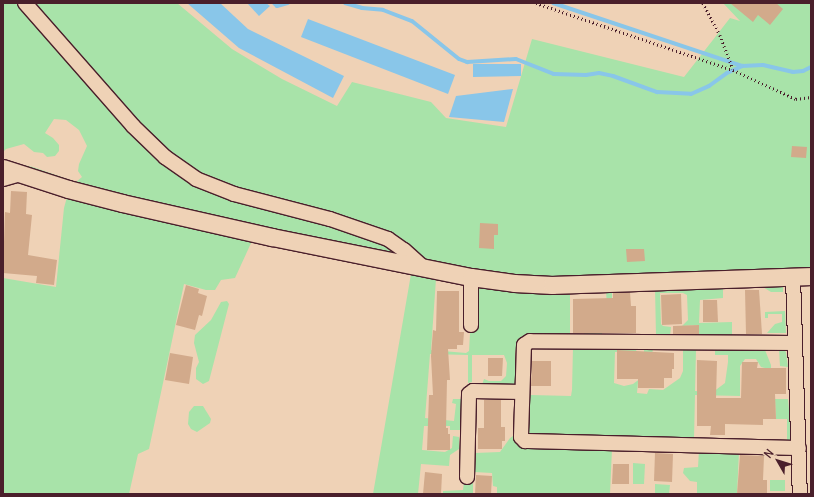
<!DOCTYPE html>
<html>
<head>
<meta charset="utf-8">
<style>
  body { margin:0 }
  #map { position:relative; width:814px; height:497px; overflow:hidden; background:#efd2b6; font-family:Delius,sans-serif }
  div>[style] { position:absolute }
  [style*='--x'] { left:calc(var(--x)*1px); top:calc(var(--y)*1px); width:calc(var(--w)*1px); rotate:calc(var(--a)*1deg) }
  .green>* { inset:0; background:#a8e3a9 }
  .water>* { inset:0; background:#89c6e9 }
  .stream>* { height:4px; margin:-2px; padding:0 2px; transform-origin:2px; border-radius:2px; background:#89c6e9 }
  .building>* { inset:0; background:#d2aa8b }
  .path>* { height:2.5px; margin-top:-1.25px; transform-origin:0; background:repeating-linear-gradient(90deg,#4a1f2b 0 1px,transparent 0 4px) }
  .roads { filter:drop-shadow(1px 0 #4a1f2b) drop-shadow(-1px 0 #4a1f2b) drop-shadow(0 1px #4a1f2b) drop-shadow(0 -1px #4a1f2b) }
  .minor>* { height:14px; margin:-7px; padding:0 7px; transform-origin:7px; border-radius:7px; background:#efd2b6 }
  .tertiary>* { height:17px; margin:-8.5px; padding:0 8.5px; transform-origin:8.5px; border-radius:8.5px; background:#efd2b6 }
  span { translate:-50% -50%; white-space:nowrap; text-align:center; line-height:1.15; -webkit-text-stroke:3.5px #efd2b6; paint-order:stroke }
  .frame { position:absolute; inset:0; border:4px solid #4a1f2b; pointer-events:none }
  .north { position:absolute; left:758px; top:441px; width:40px; height:40px; -webkit-text-stroke:3px #efd2b6; paint-order:stroke; rotate:309deg; font-size:11px; font-weight:700; line-height:16px; text-align:center; color:#4a1f2b }
  .north::after { content:''; display:block; margin:auto; width:14px; height:18px; background:#4a1f2b; clip-path:polygon(50% 0,100% 100%,50% 72%,0 100%) }
</style>
</head>
<body>
<div id="map">
  <div class="green">
    <div style="clip-path:polygon(3px 3px,177px 3px,232px 49px,282px 79px,337px 106px,352px 82px,431px 102px,446px 118px,506px 127px,532px 39px,684px 77px,730px 18px,740px 21px,723px 3px,811px 3px,811px 274px,553px 280px,429px 266px,258px 228px,235px 278px,221px 280px,215px 290px,206px 290px,184px 284px,149px 449px,138px 454px,129px 494px,3px 494px,3px 278px,56px 287px,64px 208px,67px 197px,18px 164px,33px 167px,76px 182px,82px 177px,78px 171px,79px 164px,87px 146px,79px 130px,66px 120px,54px 119px,45px 133px,53px 138px,59px 145px,59px 151px,55px 156px,47px 157px,43px 153px,34px 152px,24px 144px,6px 149px,3px 152px)"></div>
    <div style="clip-path:polygon(411px 274px,436px 279px,431px 350px,466px 353px,469px 351px,470px 333px,473px 332px,473px 328px,477px 328px,479px 285px,570px 291px,570px 335px,523px 336px,517px 342px,515px 355px,516px 380px,514px 386px,482px 385px,484px 379px,489px 381px,501px 381px,506px 376px,507px 363px,504px 355px,472px 355px,472px 382px,468px 383px,468px 355px,430px 354px,425px 418px,454px 421px,456px 404px,452px 403px,453px 399px,462px 399px,460px 430px,450px 430px,450px 426px,424px 426px,422px 450px,445px 452px,452px 448px,453px 436px,459px 437px,459px 449px,450px 455px,449px 466px,421px 464px,418px 494px,373px 494px)"></div>
    <div style="clip-path:polygon(744px 283px,783px 284px,783px 292px,771px 292px,761px 286px,745px 287px)"></div>
    <div style="clip-path:polygon(723px 286px,723px 298px,700px 300px,699px 323px,732px 322px,732px 338px,699px 337px,699px 325px,682px 326px,688px 320px,687px 295px,683px 293px,660px 293px,661px 324px,663px 326px,671px 327px,670px 336px,656px 336px,655px 288px)"></div>
    <div style="clip-path:polygon(606px 290px,612px 290px,612px 311px,602px 311px,602px 335px,584px 335px,584px 333px,596px 333px,599px 309px,607px 307px)"></div>
    <div style="clip-path:polygon(227px 301px,229px 304px,209px 381px,203px 384px,196px 379px,196px 368px,199px 362px,194px 343px,195px 335px,211px 320px,221px 302px)"></div>
    <div style="clip-path:polygon(785px 311px,786px 333px,767px 333px,775px 324px,782px 322px,782px 314px,768px 314px,768px 318px,765px 318px,765px 312px)"></div>
    <div style="clip-path:polygon(573px 347px,637px 349px,636px 351px,615px 352px,614px 383px,624px 386px,633px 384px,641px 378px,644px 369px,644px 350px,653px 349px,647px 382px,638px 382px,637px 393px,647px 394px,649px 389px,663px 390px,680px 378px,683px 371px,683px 350px,696px 350px,695px 391px,713px 392px,725px 383px,728px 362px,728px 355px,715px 355px,715px 349px,762px 348px,765px 350px,771px 365px,771px 391px,764px 392px,765px 368px,761px 367px,756px 359px,745px 359px,740px 366px,740px 396px,695px 395px,694px 439px,582px 436px,583px 448px,612px 449px,610px 494px,497px 494px,497px 487px,493px 486px,492px 473px,474px 472px,475px 453px,500px 452px,510px 438px,525px 428px,527px 397px,531px 395px,571px 396px,572px 390px)"></div>
    <div style="clip-path:polygon(779px 349px,783px 349px,786px 352px,788px 367px,780px 366px)"></div>
    <div style="clip-path:polygon(775px 399px,788px 399px,792px 440px,789px 443px,787px 442px,787px 419px,776px 419px)"></div>
    <div style="clip-path:polygon(194px 406px,203px 406px,211px 419px,210px 423px,197px 432px,191px 429px,188px 424px,189px 412px)"></div>
    <div style="clip-path:polygon(699px 450px,739px 452px,737px 494px,697px 494px,697px 482px,690px 481px,683px 473px,684px 468px,698px 467px)"></div>
    <div style="clip-path:polygon(633px 463px,645px 464px,644px 484px,633px 484px)"></div>
    <div style="clip-path:polygon(770px 480px,785px 480px,785px 491px,770px 491px)"></div>
    <div style="clip-path:polygon(464px 482px,473px 482px,473px 494px,443px 494px,443px 491px,463px 490px)"></div>
    <div style="clip-path:polygon(655px 484px,670px 485px,669px 494px,655px 494px)"></div>
  </div>
  <div class="water">
    <div style="clip-path:polygon(187px 3px,220px 3px,248px 29px,344px 76px,333px 98px,239px 48px)"></div>
    <div style="clip-path:polygon(247px 3px,266px 3px,270px 6px,259px 16px)"></div>
    <div style="clip-path:polygon(308px 19px,455px 75px,448px 94px,301px 37px)"></div>
    <div style="clip-path:polygon(473px 64px,521px 64px,521px 76px,473px 77px)"></div>
    <div style="clip-path:polygon(513px 89px,504px 122px,449px 117px,456px 96px)"></div>
  </div>
  <div class="stream">
    <div style="--x:274;--y:3;--w:4;--a:45"></div>
    <div style="--x:277;--y:6;--w:11;--a:-15"></div>
    <div style="--x:345;--y:3;--w:18;--a:16"></div>
    <div style="--x:362;--y:8;--w:21;--a:5"></div>
    <div style="--x:383;--y:10;--w:31;--a:21"></div>
    <div style="--x:412;--y:21;--w:60;--a:39"></div>
    <div style="--x:459;--y:59;--w:9;--a:21"></div>
    <div style="--x:467;--y:62;--w:49;--a:-3.5"></div>
    <div style="--x:516;--y:59;--w:41;--a:21.5"></div>
    <div style="--x:554;--y:74;--w:32;--a:2"></div>
    <div style="--x:586;--y:75;--w:13;--a:-9"></div>
    <div style="--x:599;--y:73;--w:14;--a:12"></div>
    <div style="--x:613;--y:76;--w:47;--a:20"></div>
    <div style="--x:657;--y:92;--w:34;--a:3"></div>
    <div style="--x:691;--y:94;--w:20;--a:-24"></div>
    <div style="--x:709;--y:86;--w:22;--a:-36"></div>
    <div style="--x:727;--y:73;--w:17;--a:-25"></div>
    <div style="--x:742;--y:66;--w:21;--a:-3"></div>
    <div style="--x:763;--y:65;--w:31;--a:13"></div>
    <div style="--x:793;--y:72;--w:10;--a:-6"></div>
    <div style="--x:803;--y:71;--w:9;--a:-27"></div>
    <div style="--x:553;--y:3;--w:199;--a:18.4"></div>
  </div>
  <div class="building">
    <div style="clip-path:polygon(730px 3px,776px 3px,783px 9px,770px 25px,758px 15px,753px 22px)"></div>
    <div style="clip-path:polygon(792px 146px,807px 147px,806px 158px,791px 157px)"></div>
    <div style="clip-path:polygon(11px 191px,27px 192px,26px 214px,32px 215px,28px 255px,57px 260px,54px 285px,36px 283px,37px 276px,3px 273px,5px 212px,10px 213px)"></div>
    <div style="clip-path:polygon(480px 223px,498px 224px,498px 235px,494px 235px,494px 249px,479px 248px)"></div>
    <div style="clip-path:polygon(626px 249px,644px 249px,645px 261px,627px 262px)"></div>
    <div style="clip-path:polygon(186px 285px,199px 289px,198px 293px,207px 296px,202px 316px,199px 315px,195px 330px,176px 325px)"></div>
    <div style="clip-path:polygon(745px 290px,759px 290px,762px 334px,746px 334px)"></div>
    <div style="clip-path:polygon(437px 291px,459px 291px,459px 332px,464px 332px,463px 345px,457px 345px,457px 349px,448px 349px,450px 380px,447px 380px,446px 428px,448px 428px,448px 434px,450px 434px,450px 450px,427px 450px,429px 395px,433px 395px,431px 356px,433px 330px,436px 331px)"></div>
    <div style="clip-path:polygon(630px 292px,631px 306px,636px 306px,636px 333px,573px 333px,573px 299px,613px 298px,613px 293px)"></div>
    <div style="clip-path:polygon(681px 294px,682px 324px,662px 325px,661px 295px)"></div>
    <div style="clip-path:polygon(703px 300px,717px 300px,718px 322px,703px 322px)"></div>
    <div style="clip-path:polygon(699px 325px,699px 334px,673px 334px,673px 326px)"></div>
    <div style="clip-path:polygon(617px 350px,674px 353px,674px 369px,672px 369px,672px 378px,664px 378px,664px 388px,638px 388px,638px 379px,617px 379px)"></div>
    <div style="clip-path:polygon(170px 353px,193px 357px,189px 384px,165px 380px)"></div>
    <div style="clip-path:polygon(488px 358px,503px 358px,502px 376px,488px 376px)"></div>
    <div style="clip-path:polygon(697px 360px,717px 361px,716px 398px,741px 398px,742px 362px,758px 362px,757px 368px,786px 368px,786px 394px,775px 394px,776px 419px,763px 419px,763px 425px,725px 424px,725px 435px,710px 435px,711px 426px,697px 426px)"></div>
    <div style="clip-path:polygon(532px 361px,551px 361px,551px 386px,531px 386px)"></div>
    <div style="clip-path:polygon(484px 400px,501px 400px,501px 427px,505px 427px,505px 441px,502px 441px,502px 449px,478px 449px,478px 428px,484px 428px)"></div>
    <div style="clip-path:polygon(655px 453px,673px 454px,672px 482px,654px 481px)"></div>
    <div style="clip-path:polygon(740px 455px,764px 456px,763px 480px,767px 480px,767px 494px,737px 494px)"></div>
    <div style="clip-path:polygon(613px 464px,629px 464px,629px 484px,612px 484px)"></div>
    <div style="clip-path:polygon(425px 472px,442px 474px,441px 494px,423px 494px)"></div>
    <div style="clip-path:polygon(476px 475px,492px 476px,491px 494px,475px 494px)"></div>
  </div>
  <div class="path">
    <div style="--x:536;--y:3;--w:208;--a:18.8"></div>
    <div style="--x:733;--y:70;--w:69;--a:24.7"></div>
    <div style="--x:796;--y:99;--w:15;--a:-8"></div>
    <div style="--x:703;--y:3;--w:36;--a:62"></div>
    <div style="--x:720;--y:35;--w:36;--a:69"></div>
  </div>
  <div class="roads">
    <div class="minor">
      <div style="--x:25;--y:3;--w:164;--a:48.7"></div>
      <div style="--x:133;--y:126;--w:45;--a:44.1"></div>
      <div style="--x:165;--y:157;--w:38;--a:35"></div>
      <div style="--x:196;--y:179;--w:41;--a:21.5"></div>
      <div style="--x:234;--y:194;--w:99;--a:14.6"></div>
      <div style="--x:330;--y:219;--w:61;--a:19"></div>
      <div style="--x:388;--y:239;--w:19;--a:35"></div>
      <div style="--x:404;--y:250;--w:28;--a:42"></div>
      <div style="--x:3;--y:179;--w:19;--a:-16"></div>
      <div style="--x:793;--y:277;--w:217;--a:88.2"></div>
      <div style="--x:471;--y:325;--w:48;--a:-90"></div>
      <div style="--x:795;--y:343;--w:265;--a:-179.6"></div>
      <div style="--x:530;--y:341;--w:7;--a:146"></div>
      <div style="--x:524;--y:345;--w:92;--a:91.9"></div>
      <div style="--x:521;--y:437;--w:6;--a:45"></div>
      <div style="--x:525;--y:441;--w:274;--a:1.5"></div>
      <div style="--x:467;--y:477;--w:83;--a:-88.6"></div>
      <div style="--x:469;--y:394;--w:5;--a:-37"></div>
      <div style="--x:473;--y:391;--w:49;--a:1.2"></div>
    </div>
    <div class="tertiary">
      <div style="--x:3;--y:168;--w:68;--a:17.9"></div>
      <div style="--x:68;--y:189;--w:56;--a:14.5"></div>
      <div style="--x:122;--y:203;--w:154;--a:12.8"></div>
      <div style="--x:272;--y:237;--w:203;--a:11.4"></div>
      <div style="--x:471;--y:277;--w:43;--a:7.9"></div>
      <div style="--x:514;--y:283;--w:38;--a:3"></div>
      <div style="--x:552;--y:285;--w:259;--a:-2"></div>
    </div>
  </div>
  <div class="frame"></div>
  <div class="north">N</div>
</div>
</body>
</html>
